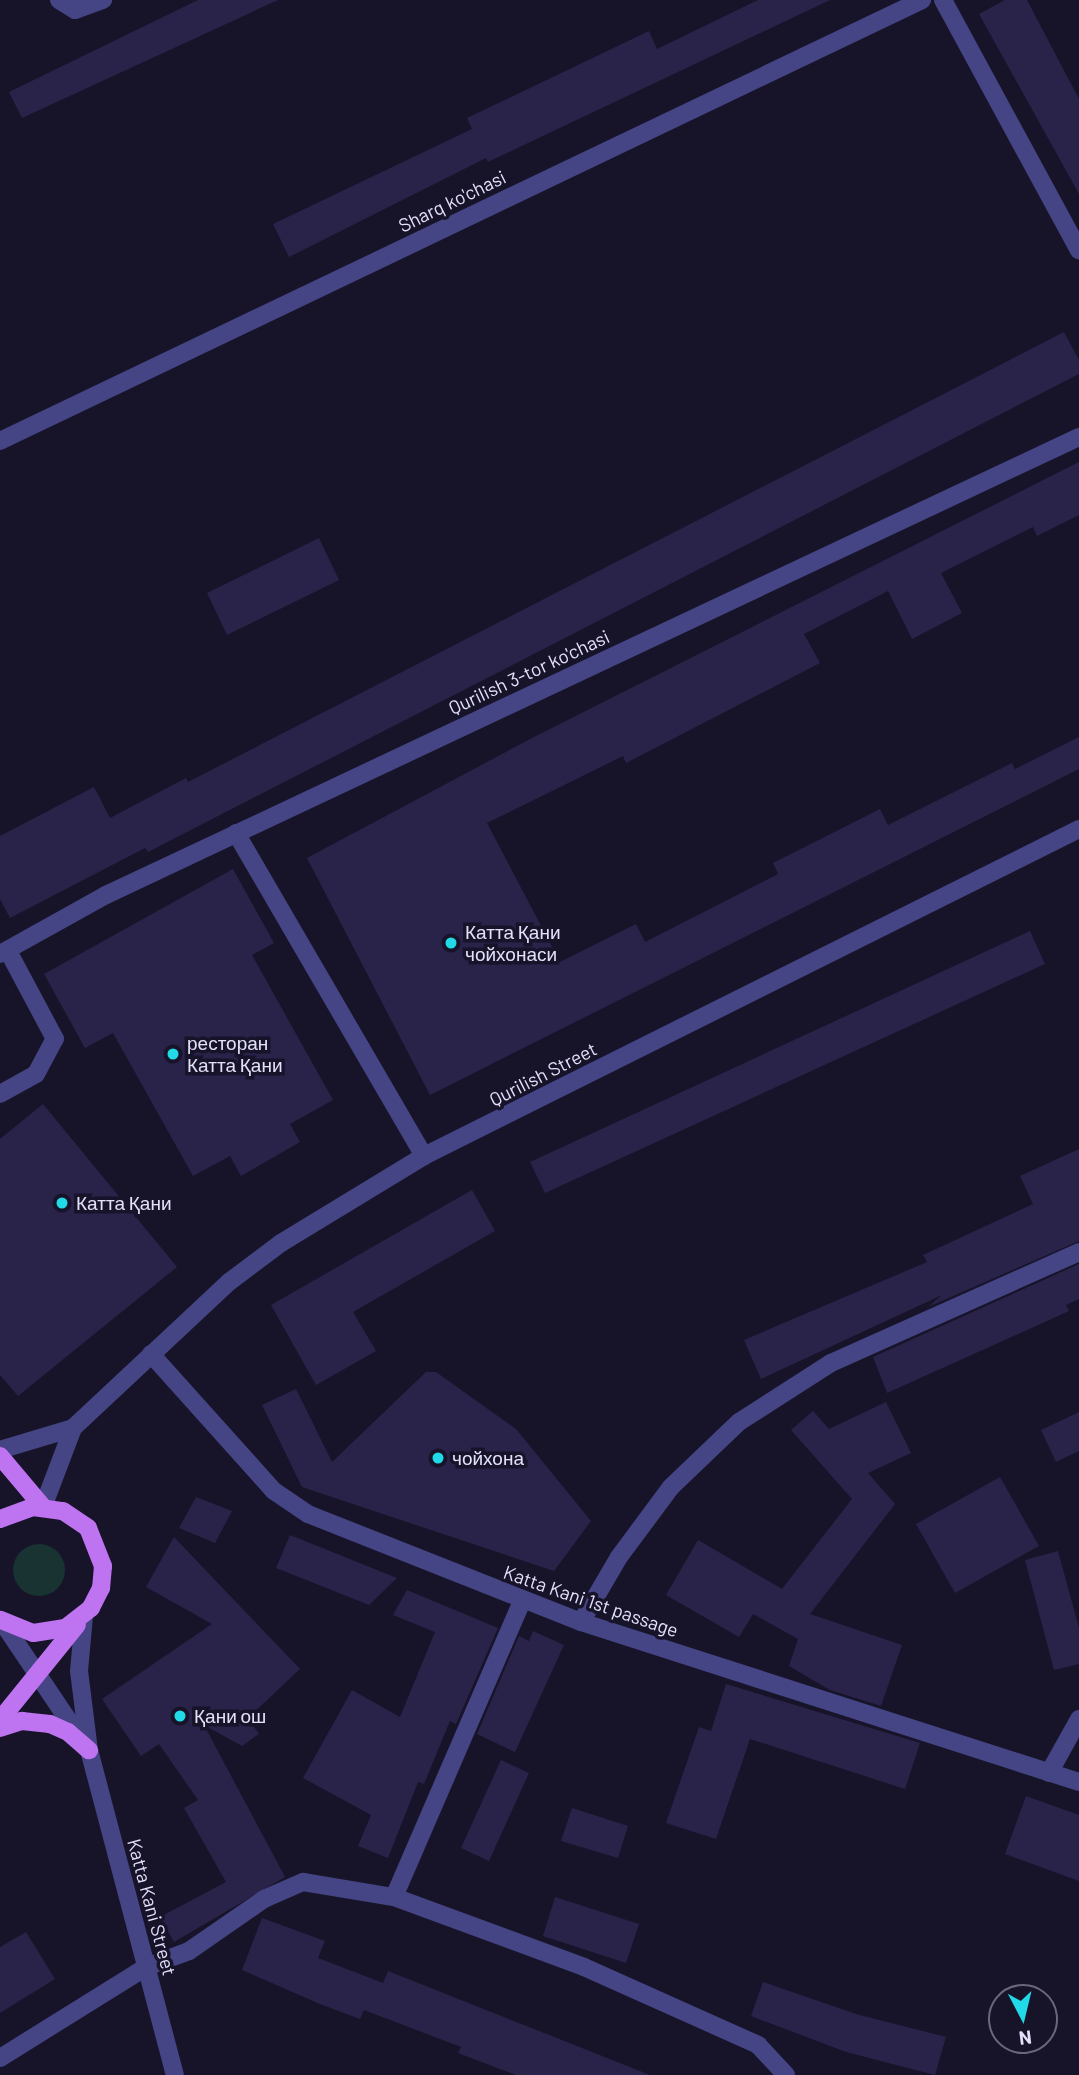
<!DOCTYPE html>
<html>
<head>
<meta charset="utf-8">
<style>
  body { margin:0 }
  #map { position:relative; width:1079px; height:2075px; overflow:hidden; background:#17142a; font-family:Barlow,sans-serif }
  div>[style] { position:absolute }
  [style*='--x'] { left:calc(var(--x)*1px); top:calc(var(--y)*1px); width:calc(var(--w)*1px); rotate:calc(var(--a)*1deg) }
  .green>* { inset:0; background:#183331 }
  .round { border-radius:50% }
  .building>* { inset:0; background:#292249 }
  .minor>* { height:18px; margin:-9px; padding:0 9px; transform-origin:9px; border-radius:9px; background:#454484 }
  .major>* { height:18px; margin:-9px; padding:0 9px; transform-origin:9px; border-radius:9px; background:#be73f0 }
  .dots>* { width:19px; height:19px; translate:-50% -50%; box-sizing:border-box; border:4px solid #17142a; border-radius:50% }
  span { translate:-50% -50%; white-space:nowrap; text-align:center; line-height:1.15; -webkit-text-stroke:7px #17142a; paint-order:stroke }
  .street-label { font-size:19px; color:#e3e0fc }
  .poi-label { font-size:19px; color:#e3e0fc }
  .left { translate:0 -50%; text-align:left }
  .north { position:absolute; left:988px; top:1984px; width:70px; height:70px; box-sizing:border-box; background:#17142a; border:2px solid #69667e; border-radius:50%; rotate:173deg; font-size:19px; font-weight:700; line-height:28px; text-align:center; color:#e3e0fc }
  .north::after { content:''; display:block; margin:auto; width:24px; height:32px; background:#21d9e7; clip-path:polygon(50% 0,100% 100%,50% 72%,0 100%) }
</style>
</head>
<body>
<div id="map">
  <div class="green">
    <div class="round" style="left:13px;top:1544px;width:52px;height:52px"></div>
  </div>
  <div class="building">
    <div style="clip-path:polygon(198px 0,278px 0,22px 118px,9px 92px)"></div>
    <div style="clip-path:polygon(758px 0,830px 0,488px 162px,486px 158px,289px 257px,273px 224px,472px 129px,467px 118px,649px 31px,657px 49px)"></div>
    <div style="clip-path:polygon(1005px 0,1027px 0,1079px 99px,1079px 194px,979px 14px)"></div>
    <div style="clip-path:polygon(1064px 332px,1079px 360px,1079px 374px,148px 852px,145px 848px,10px 918px,0 899px,0 836px,94px 787px,110px 818px,186px 778px,188px 782px)"></div>
    <div style="clip-path:polygon(1079px 462px,1079px 515px,1037px 536px,1033px 527px,941px 573px,962px 613px,912px 639px,888px 591px,804px 634px,820px 663px,626px 763px,623px 756px,487px 823px,560px 962px,636px 924px,645px 942px,778px 874px,773px 863px,880px 809px,888px 825px,1012px 763px,1015px 769px,1079px 737px,1079px 769px,430px 1095px,307px 858px,534px 737px)"></div>
    <div style="clip-path:polygon(319px 538px,339px 580px,227px 635px,207px 593px)"></div>
    <div style="clip-path:polygon(233px 869px,274px 943px,252px 955px,333px 1100px,290px 1124px,300px 1142px,241px 1176px,230px 1156px,193px 1176px,113px 1033px,85px 1048px,44px 974px)"></div>
    <div style="clip-path:polygon(1030px 931px,1045px 964px,545px 1193px,530px 1162px)"></div>
    <div style="clip-path:polygon(43px 1104px,177px 1267px,18px 1396px,0 1375px,0 1139px)"></div>
    <div style="clip-path:polygon(1079px 1149px,1079px 1241px,928px 1307px,942px 1295px,761px 1379px,744px 1340px,927px 1262px,923px 1255px,1033px 1204px,1020px 1176px)"></div>
    <div style="clip-path:polygon(472px 1190px,495px 1231px,353px 1312px,376px 1351px,316px 1385px,271px 1305px)"></div>
    <div style="clip-path:polygon(1079px 1264px,1079px 1299px,1066px 1305px,1069px 1311px,887px 1393px,873px 1357px)"></div>
    <div style="clip-path:polygon(426px 1372px,436px 1372px,516px 1429px,591px 1521px,554px 1571px,302px 1487px,262px 1405px,296px 1389px,332px 1462px)"></div>
    <div style="clip-path:polygon(886px 1402px,911px 1453px,868px 1473px,895px 1504px,810px 1614px,902px 1645px,881px 1706px,830px 1690px,789px 1666px,798px 1639px,753px 1614px,739px 1637px,666px 1595px,698px 1540px,782px 1589px,852px 1499px,791px 1430px,813px 1411px,829px 1429px)"></div>
    <div style="clip-path:polygon(1079px 1412px,1079px 1451px,1056px 1462px,1041px 1430px)"></div>
    <div style="clip-path:polygon(1000px 1477px,1039px 1546px,955px 1593px,916px 1524px)"></div>
    <div style="clip-path:polygon(196px 1497px,232px 1511px,215px 1543px,179px 1528px)"></div>
    <div style="clip-path:polygon(290px 1535px,397px 1578px,369px 1605px,276px 1568px)"></div>
    <div style="clip-path:polygon(174px 1537px,300px 1669px,248px 1718px,259px 1734px,242px 1746px,204px 1725px,285px 1877px,174px 1942px,160px 1917px,226px 1882px,184px 1808px,198px 1800px,159px 1744px,141px 1756px,102px 1699px,212px 1624px,146px 1587px)"></div>
    <div style="clip-path:polygon(1058px 1551px,1079px 1628px,1079px 1664px,1054px 1670px,1025px 1560px)"></div>
    <div style="clip-path:polygon(407px 1590px,498px 1628px,456px 1724px,450px 1721px,424px 1784px,418px 1782px,388px 1858px,358px 1846px,371px 1815px,303px 1778px,352px 1690px,400px 1717px,435px 1632px,393px 1615px)"></div>
    <div style="clip-path:polygon(533px 1631px,564px 1645px,515px 1752px,477px 1734px,519px 1636px,529px 1641px)"></div>
    <div style="clip-path:polygon(726px 1684px,920px 1743px,905px 1789px,750px 1739px,716px 1839px,666px 1823px,699px 1727px,711px 1731px)"></div>
    <div style="clip-path:polygon(501px 1760px,529px 1773px,489px 1861px,461px 1848px)"></div>
    <div style="clip-path:polygon(1026px 1796px,1079px 1815px,1079px 1881px,1005px 1854px)"></div>
    <div style="clip-path:polygon(572px 1808px,628px 1826px,618px 1858px,561px 1841px)"></div>
    <div style="clip-path:polygon(555px 1897px,639px 1924px,626px 1963px,543px 1936px)"></div>
    <div style="clip-path:polygon(262px 1918px,325px 1941px,318px 1958px,383px 1983px,388px 1971px,650px 2075px,516px 2075px,458px 2053px,461px 2047px,364px 2010px,360px 2019px,320px 2004px,242px 1970px)"></div>
    <div style="clip-path:polygon(26px 1932px,55px 1979px,0 2013px,0 1947px)"></div>
    <div style="clip-path:polygon(763px 1982px,856px 2014px,946px 2037px,935px 2075px,846px 2052px,751px 2016px)"></div>
  </div>
  <div class="minor">
    <div style="--x:59;--y:0;--w:19;--a:32"></div>
    <div style="--x:75;--y:10;--w:30;--a:-20"></div>
    <div style="--x:943;--y:0;--w:285;--a:61.5"></div>
    <div style="--x:0;--y:441;--w:1022;--a:-25.56"></div>
    <div style="--x:236;--y:833;--w:374;--a:59.8"></div>
    <div style="--x:0;--y:954;--w:121;--a:-29.1"></div>
    <div style="--x:106;--y:895;--w:1075;--a:-25.21"></div>
    <div style="--x:0;--y:1094;--w:41;--a:-29.1"></div>
    <div style="--x:36;--y:1074;--w:40;--a:-62"></div>
    <div style="--x:55;--y:1039;--w:100;--a:-118.1"></div>
    <div style="--x:151;--y:1354;--w:184;--a:48.1"></div>
    <div style="--x:274;--y:1491;--w:41;--a:34.1"></div>
    <div style="--x:308;--y:1514;--w:294;--a:21.6"></div>
    <div style="--x:581;--y:1622;--w:523;--a:17.81"></div>
    <div style="--x:0;--y:1450;--w:76;--a:-16.8"></div>
    <div style="--x:43;--y:1507;--w:85;--a:-69.2"></div>
    <div style="--x:73;--y:1428;--w:214;--a:-43.1"></div>
    <div style="--x:229;--y:1282;--w:65;--a:-36.9"></div>
    <div style="--x:281;--y:1243;--w:167;--a:-31.3"></div>
    <div style="--x:424;--y:1156;--w:732;--a:-26.53"></div>
    <div style="--x:84;--y:1616;--w:55;--a:95.2"></div>
    <div style="--x:79;--y:1671;--w:80;--a:82.8"></div>
    <div style="--x:89;--y:1750;--w:336;--a:75.2"></div>
    <div style="--x:581;--y:1622;--w:75;--a:-59.7"></div>
    <div style="--x:619;--y:1557;--w:87;--a:-53.4"></div>
    <div style="--x:671;--y:1487;--w:94;--a:-43.7"></div>
    <div style="--x:739;--y:1422;--w:109;--a:-32.7"></div>
    <div style="--x:831;--y:1363;--w:272;--a:-24.1"></div>
    <div style="--x:3;--y:1623;--w:143;--a:56.1"></div>
    <div style="--x:1049;--y:1773;--w:62;--a:-60.9"></div>
    <div style="--x:394;--y:1897;--w:322;--a:-66.6"></div>
    <div style="--x:0;--y:2058;--w:172;--a:-31.9"></div>
    <div style="--x:146;--y:1967;--w:46;--a:-20.4"></div>
    <div style="--x:189;--y:1951;--w:91;--a:-34.7"></div>
    <div style="--x:264;--y:1899;--w:43;--a:-23.6"></div>
    <div style="--x:303;--y:1882;--w:92;--a:9.4"></div>
    <div style="--x:394;--y:1897;--w:202;--a:20.2"></div>
    <div style="--x:584;--y:1967;--w:191;--a:24.1"></div>
    <div style="--x:758;--y:2045;--w:41;--a:47"></div>
  </div>
  <div class="major">
    <div style="--x:0;--y:1456;--w:67;--a:49.9"></div>
    <div style="--x:0;--y:1519;--w:35;--a:-20"></div>
    <div style="--x:33;--y:1507;--w:30;--a:8"></div>
    <div style="--x:63;--y:1511;--w:30;--a:34"></div>
    <div style="--x:88;--y:1528;--w:41;--a:68.5"></div>
    <div style="--x:103;--y:1566;--w:22;--a:95"></div>
    <div style="--x:101;--y:1588;--w:22;--a:117"></div>
    <div style="--x:91;--y:1608;--w:33;--a:142"></div>
    <div style="--x:65;--y:1628;--w:32;--a:171"></div>
    <div style="--x:33;--y:1633;--w:35;--a:-158"></div>
    <div style="--x:0;--y:1720;--w:122;--a:-51"></div>
    <div style="--x:0;--y:1728;--w:23;--a:-18"></div>
    <div style="--x:22;--y:1721;--w:28;--a:6"></div>
    <div style="--x:50;--y:1724;--w:20;--a:24"></div>
    <div style="--x:68;--y:1732;--w:28;--a:41"></div>
  </div>
  <div class="dots">
    <div style="left:451px;top:943px;background:#21d9e7"></div>
    <div style="left:173px;top:1054px;background:#21d9e7"></div>
    <div style="left:62px;top:1203px;background:#21d9e7"></div>
    <div style="left:438px;top:1458px;background:#21d9e7"></div>
    <div style="left:180px;top:1716px;background:#21d9e7"></div>
  </div>
  <div class="street-label">
    <span style="left:452px;top:201px;rotate:-26deg">Sharq ko'chasi</span>
    <span style="left:529px;top:672px;rotate:-25deg">Qurilish 3-tor ko'chasi</span>
    <span style="left:543px;top:1074px;rotate:-27deg">Qurilish Street</span>
    <span style="left:591px;top:1601px;rotate:19deg">Katta Kani 1st passage</span>
    <span style="left:152px;top:1907px;rotate:75deg">Katta Kani Street</span>
  </div>
  <div class="poi-label">
    <span class="left" style="left:465px;top:943px">Катта Қани<br>чойхонаси</span>
    <span class="left" style="left:187px;top:1054px">ресторан<br>Катта Қани</span>
    <span class="left" style="left:76px;top:1203px">Катта Қани</span>
    <span class="left" style="left:452px;top:1458px">чойхона</span>
    <span class="left" style="left:194px;top:1716px">Қани ош</span>
  </div>
  <div class="north">N</div>
</div>
</body>
</html>
